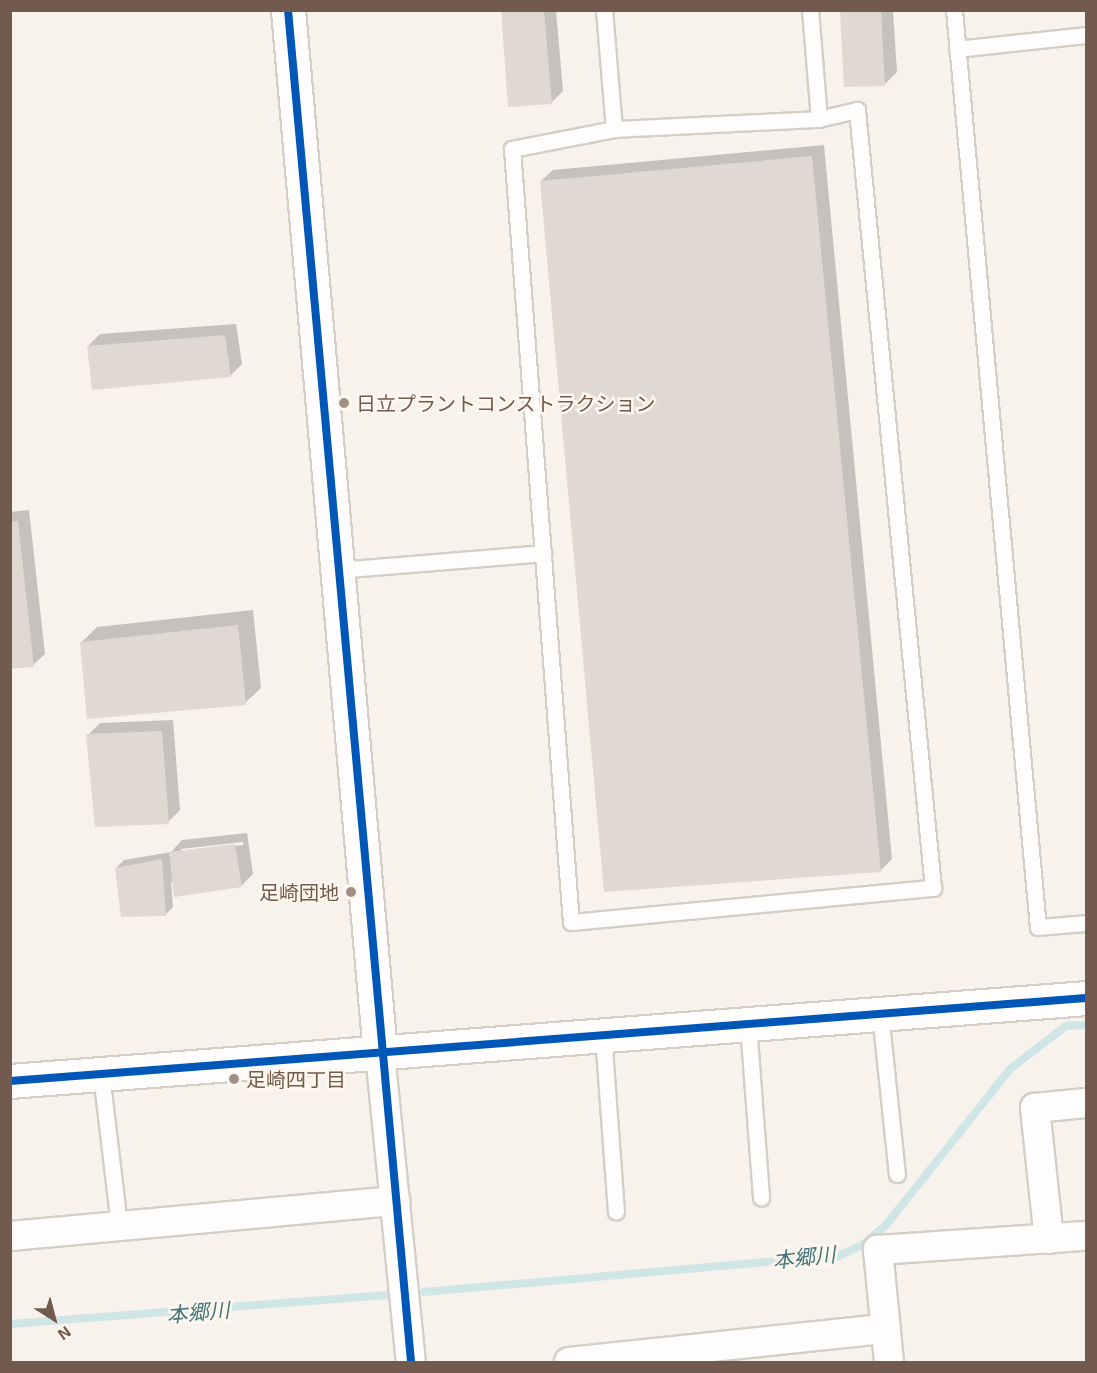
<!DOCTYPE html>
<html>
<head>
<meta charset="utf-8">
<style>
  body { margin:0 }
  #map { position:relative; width:1097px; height:1373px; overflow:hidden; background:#f7f2ec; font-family:"Exo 2","Noto Sans JP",sans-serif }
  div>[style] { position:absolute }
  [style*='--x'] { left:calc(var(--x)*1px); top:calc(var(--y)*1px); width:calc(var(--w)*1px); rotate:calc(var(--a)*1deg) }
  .shadow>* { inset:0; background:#0003 }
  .stream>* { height:8px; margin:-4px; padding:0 4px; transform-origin:4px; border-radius:4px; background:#cfe5e6 }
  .building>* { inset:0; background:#e0d8d2 }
  .roads { filter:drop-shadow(2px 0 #d4cec7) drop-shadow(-2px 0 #d4cec7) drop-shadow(0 2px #d4cec7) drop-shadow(0 -2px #d4cec7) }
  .lane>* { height:15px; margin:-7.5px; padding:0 7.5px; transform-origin:7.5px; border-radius:7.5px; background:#fefdfc }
  .street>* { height:28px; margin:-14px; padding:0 14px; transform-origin:14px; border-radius:14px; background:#fefdfc }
  .secondary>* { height:33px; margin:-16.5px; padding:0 16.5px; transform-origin:16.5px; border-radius:16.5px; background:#fefdfc }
  .cycleway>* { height:8px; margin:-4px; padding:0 4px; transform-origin:4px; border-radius:4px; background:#0057b8 }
  .dots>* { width:16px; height:16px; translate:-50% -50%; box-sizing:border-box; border:3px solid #fef7ee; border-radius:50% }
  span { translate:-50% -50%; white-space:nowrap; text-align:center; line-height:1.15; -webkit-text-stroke:5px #fef7ee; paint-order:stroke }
  .poi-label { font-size:20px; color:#735a4e }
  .left { translate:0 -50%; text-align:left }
  .right { translate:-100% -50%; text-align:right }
  .water-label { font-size:21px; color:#46767d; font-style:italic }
  .frame { position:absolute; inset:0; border:12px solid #735a4e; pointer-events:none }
  .north { position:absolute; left:24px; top:1289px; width:60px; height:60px; -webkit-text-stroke:4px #fef7ee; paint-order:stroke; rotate:144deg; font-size:16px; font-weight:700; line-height:24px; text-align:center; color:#735a4e }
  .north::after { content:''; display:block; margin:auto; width:21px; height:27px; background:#735a4e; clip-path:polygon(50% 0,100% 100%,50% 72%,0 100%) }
</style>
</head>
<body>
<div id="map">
  <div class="shadow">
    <div style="clip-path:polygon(502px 10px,556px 10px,563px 91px,551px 103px)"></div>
    <div style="clip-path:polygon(842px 10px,893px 10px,897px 72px,885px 84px)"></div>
    <div style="clip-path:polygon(824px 145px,892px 859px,880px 871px,541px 181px,553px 170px)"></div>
    <div style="clip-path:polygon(236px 324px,242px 364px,230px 376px,88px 346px,100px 334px)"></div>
    <div style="clip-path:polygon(29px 510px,45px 654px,33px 665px,10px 667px,10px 512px)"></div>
    <div style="clip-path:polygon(253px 610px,261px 688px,245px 703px,82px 642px,97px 627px)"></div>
    <div style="clip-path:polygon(173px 720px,180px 810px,168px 822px,88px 735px,100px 723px)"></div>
    <div style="clip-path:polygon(evenodd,247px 833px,253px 874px,241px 886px,171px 882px,173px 907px,165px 915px,116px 868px,124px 860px,171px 852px,182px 840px,247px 833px,243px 842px,243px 845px,181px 852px,181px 849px,243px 842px)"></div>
  </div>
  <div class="stream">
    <div style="--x:424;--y:1292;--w:416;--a:-5"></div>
    <div style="--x:838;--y:1256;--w:27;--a:-24"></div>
    <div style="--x:863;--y:1245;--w:30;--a:-41"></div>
    <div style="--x:886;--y:1225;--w:199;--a:-51.5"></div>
    <div style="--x:1010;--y:1069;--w:71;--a:-37.5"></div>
    <div style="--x:1066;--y:1026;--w:20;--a:-3"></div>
    <div style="--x:10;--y:1324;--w:376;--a:-4.4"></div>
  </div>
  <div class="building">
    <div style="clip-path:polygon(501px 10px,544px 10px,552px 104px,508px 107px)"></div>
    <div style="clip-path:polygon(840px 10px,881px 10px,885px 86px,844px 87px)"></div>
    <div style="clip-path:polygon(812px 156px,881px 872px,604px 892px,540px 181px)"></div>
    <div style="clip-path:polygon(225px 335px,231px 377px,92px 390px,87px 346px)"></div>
    <div style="clip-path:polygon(18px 521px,34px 667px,10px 669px,10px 522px)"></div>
    <div style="clip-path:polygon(238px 625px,246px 705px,87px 719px,80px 642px)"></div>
    <div style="clip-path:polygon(162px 731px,169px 824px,95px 827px,86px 734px)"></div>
    <div style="clip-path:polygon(235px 844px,242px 887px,174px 897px,169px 852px)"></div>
    <div style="clip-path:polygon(162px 859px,166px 916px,121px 917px,115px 868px)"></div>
  </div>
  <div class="roads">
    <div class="lane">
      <div style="--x:604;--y:10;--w:119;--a:85.2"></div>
      <div style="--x:614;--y:129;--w:104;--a:168.9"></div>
      <div style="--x:512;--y:149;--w:775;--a:85.64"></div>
      <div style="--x:571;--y:922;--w:364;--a:-5.4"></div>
      <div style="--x:933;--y:888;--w:782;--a:-95.58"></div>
      <div style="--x:857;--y:110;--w:39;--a:167"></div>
      <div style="--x:819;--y:119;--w:109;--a:-94.7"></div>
      <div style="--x:954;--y:10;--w:921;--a:84.77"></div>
      <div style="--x:1038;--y:927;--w:48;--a:-4.8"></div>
      <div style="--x:957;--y:49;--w:130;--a:-6.2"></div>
      <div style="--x:614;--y:129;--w:205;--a:-2.8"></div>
      <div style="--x:337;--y:570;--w:207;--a:-4.7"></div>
      <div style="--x:880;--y:1013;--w:162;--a:84"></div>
      <div style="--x:748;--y:1024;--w:174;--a:85.7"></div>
      <div style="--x:603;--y:1035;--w:177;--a:85.8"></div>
      <div style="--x:101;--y:1074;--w:153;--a:83.2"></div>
    </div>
    <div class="street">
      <div style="--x:380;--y:1053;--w:311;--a:84.3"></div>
      <div style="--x:10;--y:1236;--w:387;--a:-5.2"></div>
      <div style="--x:1049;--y:1239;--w:132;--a:-96.1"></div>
      <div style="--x:1035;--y:1108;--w:51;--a:-5.6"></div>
      <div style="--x:569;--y:1362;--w:318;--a:-6"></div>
      <div style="--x:889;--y:1362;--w:113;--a:-95.6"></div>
      <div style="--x:878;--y:1250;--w:208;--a:-3.9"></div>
    </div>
    <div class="secondary">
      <div style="--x:288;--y:10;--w:1047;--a:84.96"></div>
      <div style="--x:10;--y:1081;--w:1079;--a:-4.41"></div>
    </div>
  </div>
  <div class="cycleway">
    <div style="--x:288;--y:10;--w:1358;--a:84.8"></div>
    <div style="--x:10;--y:1081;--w:1079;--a:-4.41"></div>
  </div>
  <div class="dots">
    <div style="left:344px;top:403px;background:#a18f85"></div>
    <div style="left:351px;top:892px;background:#a18f85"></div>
    <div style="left:234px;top:1079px;background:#a18f85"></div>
  </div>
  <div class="poi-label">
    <span class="left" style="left:356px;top:403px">日立プラントコンストラクション</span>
    <span class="right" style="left:339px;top:892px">足崎団地</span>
    <span class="left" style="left:246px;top:1079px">足崎四丁目</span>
  </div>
  <div class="water-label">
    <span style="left:804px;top:1257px;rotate:-6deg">本郷川</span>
    <span style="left:198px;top:1312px;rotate:-5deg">本郷川</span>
  </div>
  <div class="frame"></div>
  <div class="north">N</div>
</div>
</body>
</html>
